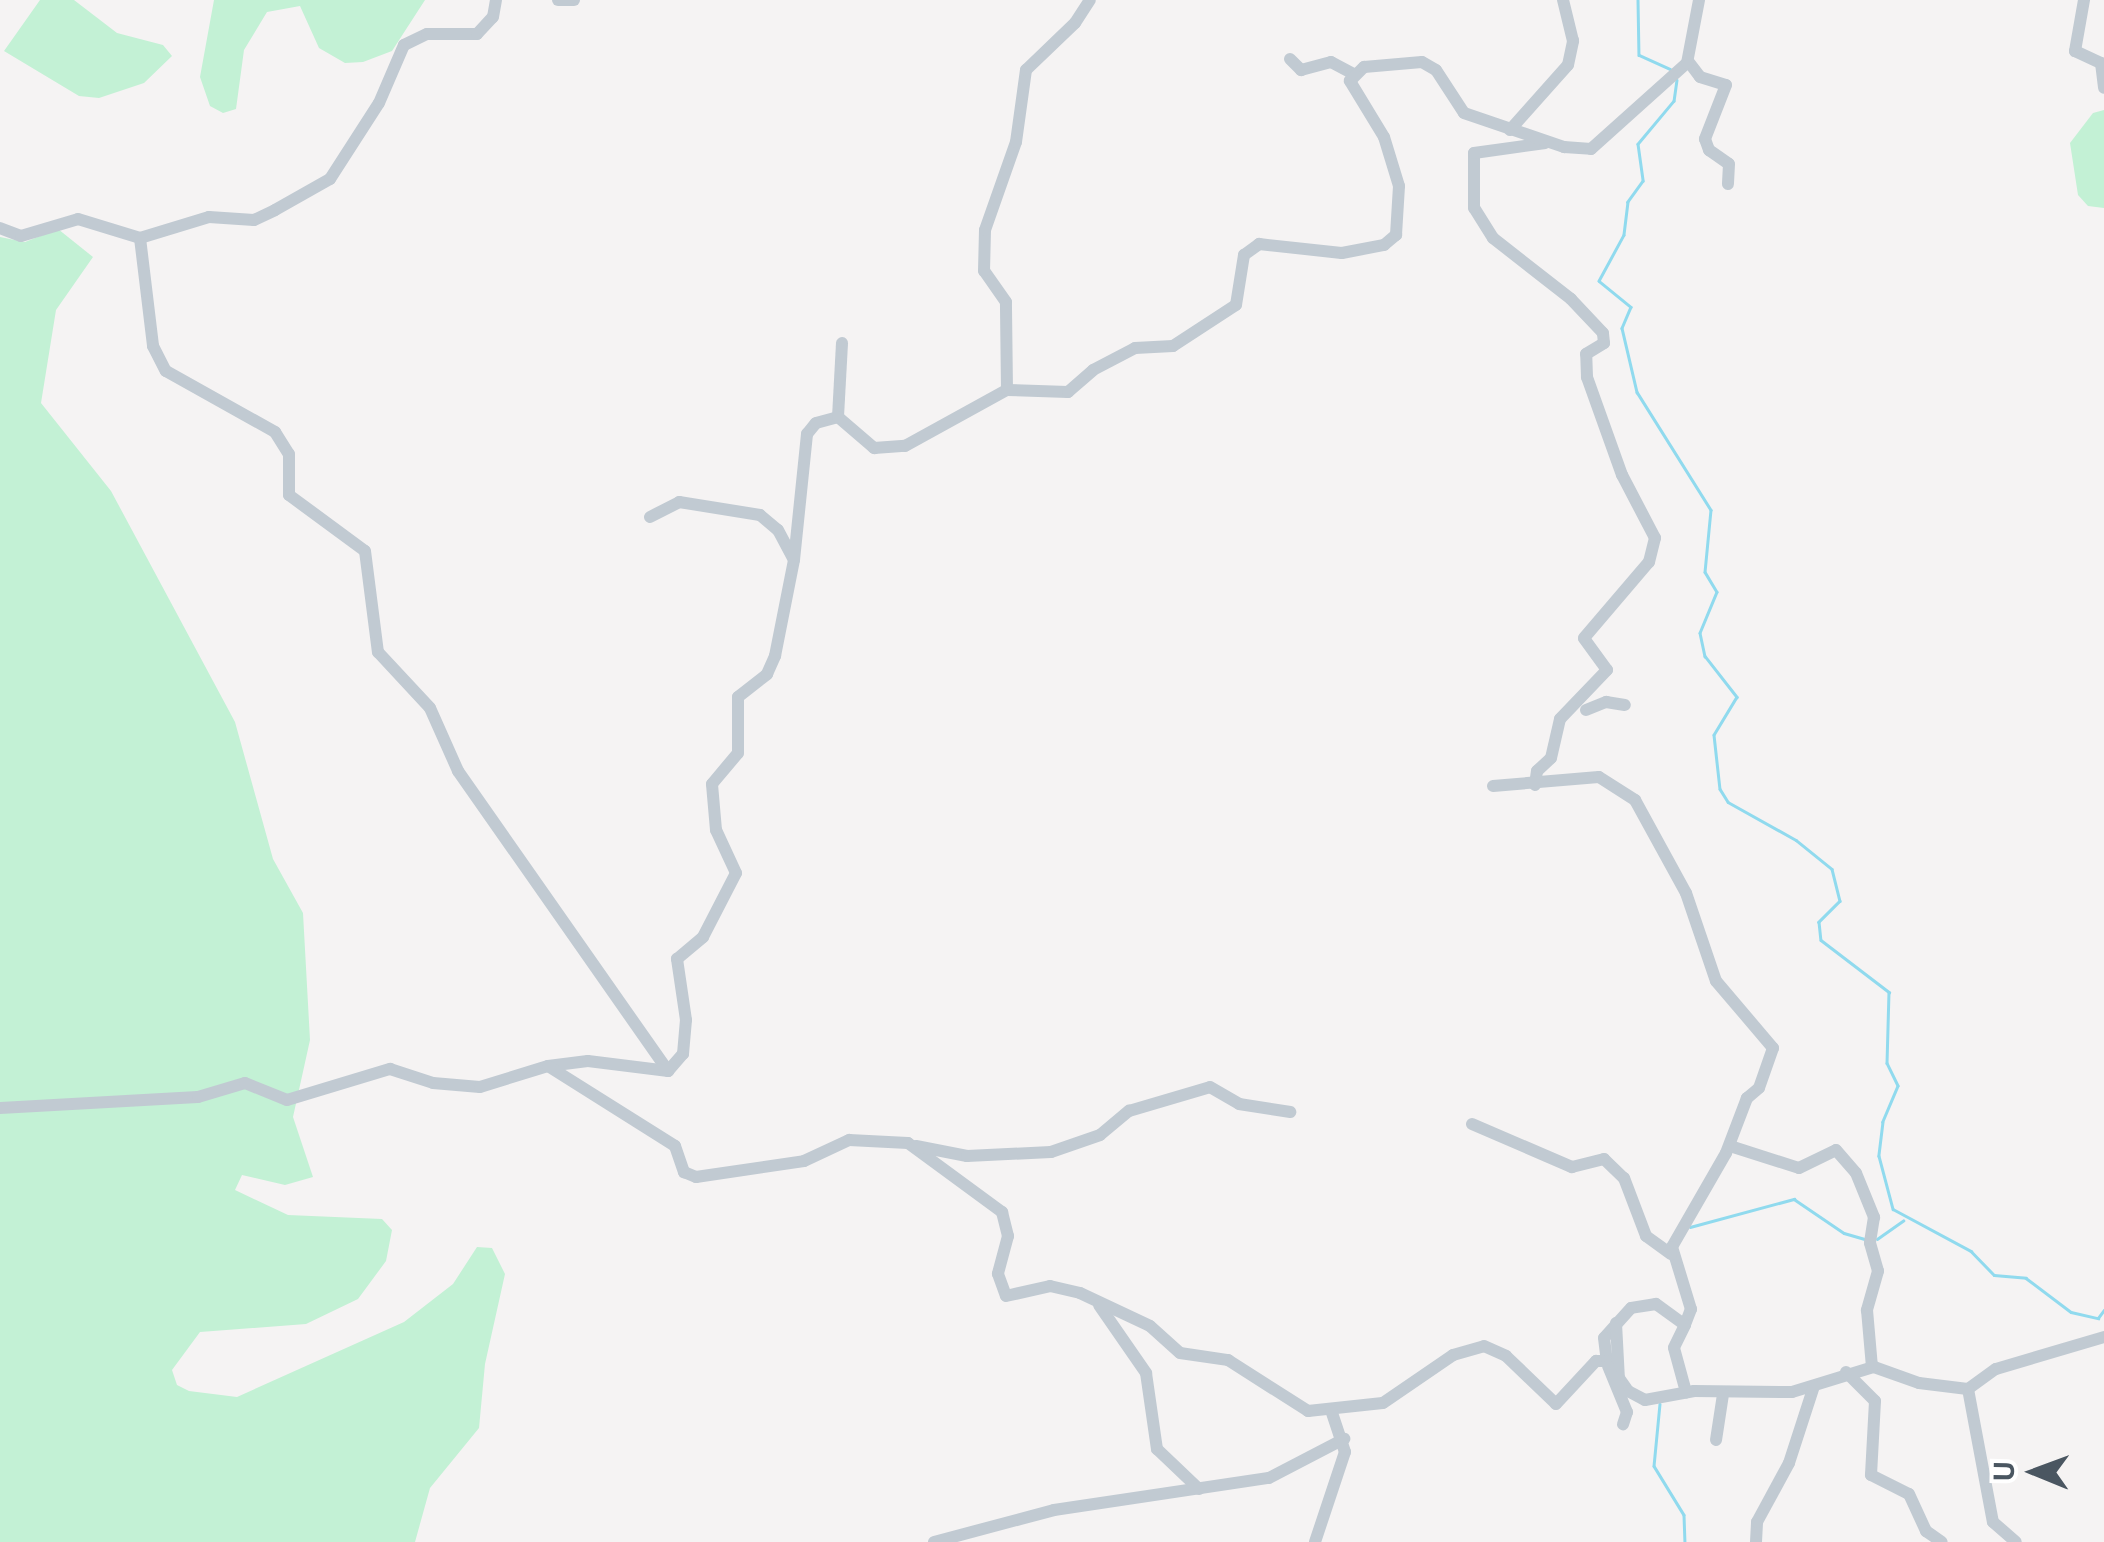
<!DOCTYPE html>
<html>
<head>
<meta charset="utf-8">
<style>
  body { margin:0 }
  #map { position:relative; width:2104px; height:1542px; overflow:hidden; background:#f5f3f3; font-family:"Public Sans",sans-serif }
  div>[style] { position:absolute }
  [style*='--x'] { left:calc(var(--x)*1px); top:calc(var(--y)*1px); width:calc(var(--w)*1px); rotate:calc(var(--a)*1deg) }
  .green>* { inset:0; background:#c3f1d5 }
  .stream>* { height:2.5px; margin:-1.25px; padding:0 1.25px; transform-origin:1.25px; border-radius:1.25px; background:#90daee }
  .minor>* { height:12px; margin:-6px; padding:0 6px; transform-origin:6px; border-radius:6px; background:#c1cad2 }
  span { translate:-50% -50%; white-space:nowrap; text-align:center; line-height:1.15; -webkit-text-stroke:10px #fff; paint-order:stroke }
  .north { position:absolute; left:1984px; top:1422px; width:100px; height:100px; -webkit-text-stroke:8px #fff; paint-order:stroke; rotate:271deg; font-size:28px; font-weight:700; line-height:40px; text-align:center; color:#4a5661 }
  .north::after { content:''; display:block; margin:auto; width:35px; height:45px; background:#4a5661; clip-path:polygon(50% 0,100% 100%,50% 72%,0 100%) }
</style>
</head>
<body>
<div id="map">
  <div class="green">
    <div style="clip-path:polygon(40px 0,74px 0,117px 33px,163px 45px,172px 56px,144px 83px,99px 98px,79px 96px,4px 51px)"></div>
    <div style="clip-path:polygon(214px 0,425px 0,392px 51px,363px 62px,345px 63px,319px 48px,300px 6px,267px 12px,244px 50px,236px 109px,223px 113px,210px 106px,200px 77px)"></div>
    <div style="clip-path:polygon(2104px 110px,2104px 208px,2088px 206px,2078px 195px,2070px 143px,2093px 113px)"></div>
    <div style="clip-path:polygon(58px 229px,93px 257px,56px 310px,41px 403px,111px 491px,235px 722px,273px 859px,303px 913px,310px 1040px,293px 1117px,313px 1177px,285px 1185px,242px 1175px,235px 1190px,288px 1215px,382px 1219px,392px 1230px,386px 1261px,358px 1299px,306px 1324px,200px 1332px,172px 1370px,177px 1385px,189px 1391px,237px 1397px,404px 1322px,453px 1284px,477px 1247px,492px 1248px,505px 1274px,485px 1364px,479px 1428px,430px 1488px,415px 1542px,0 1542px,0 237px,25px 242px)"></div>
  </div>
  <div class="stream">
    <div style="--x:1638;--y:0;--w:55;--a:89"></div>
    <div style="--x:1639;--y:55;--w:34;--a:24"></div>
    <div style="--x:1677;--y:80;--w:21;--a:98"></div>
    <div style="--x:1674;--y:101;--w:56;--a:129.9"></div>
    <div style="--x:1638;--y:144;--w:37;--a:82"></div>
    <div style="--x:1643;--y:181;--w:26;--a:126"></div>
    <div style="--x:1628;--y:202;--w:33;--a:97"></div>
    <div style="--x:1624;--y:235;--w:52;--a:118.5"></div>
    <div style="--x:1599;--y:281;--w:41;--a:39.1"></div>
    <div style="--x:1631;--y:307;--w:23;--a:113"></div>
    <div style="--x:1622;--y:328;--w:66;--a:76.8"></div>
    <div style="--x:1637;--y:392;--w:139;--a:57.9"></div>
    <div style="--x:1711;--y:510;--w:62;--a:95.5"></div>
    <div style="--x:1705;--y:572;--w:23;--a:59"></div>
    <div style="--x:1717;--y:592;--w:44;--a:112.5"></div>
    <div style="--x:1700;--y:633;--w:24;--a:78"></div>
    <div style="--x:1705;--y:656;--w:52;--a:52"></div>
    <div style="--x:1737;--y:697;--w:44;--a:121.2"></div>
    <div style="--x:1714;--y:735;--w:54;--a:83.7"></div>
    <div style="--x:1720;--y:789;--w:15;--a:58"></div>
    <div style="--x:1728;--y:802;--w:78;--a:29.2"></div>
    <div style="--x:1796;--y:840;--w:46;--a:38.9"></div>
    <div style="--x:1832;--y:869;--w:33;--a:76"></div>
    <div style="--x:1840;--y:901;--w:30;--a:135"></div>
    <div style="--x:1819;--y:922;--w:18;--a:84"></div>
    <div style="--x:1821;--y:940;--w:86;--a:37.4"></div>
    <div style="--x:1889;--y:992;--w:71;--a:91.6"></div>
    <div style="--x:1887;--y:1063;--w:25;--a:64"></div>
    <div style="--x:1898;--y:1086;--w:39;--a:113"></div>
    <div style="--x:1883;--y:1122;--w:34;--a:97"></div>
    <div style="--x:1879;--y:1156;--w:55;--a:75.2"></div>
    <div style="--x:1893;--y:1209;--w:89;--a:28.3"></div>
    <div style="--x:1971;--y:1251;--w:33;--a:46"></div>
    <div style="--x:1994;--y:1275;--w:32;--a:5"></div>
    <div style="--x:2026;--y:1278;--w:56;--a:37.1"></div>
    <div style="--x:2071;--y:1312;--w:28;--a:13"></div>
    <div style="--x:2098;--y:1318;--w:10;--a:-53"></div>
    <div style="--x:1690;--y:1227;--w:108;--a:-15.1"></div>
    <div style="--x:1794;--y:1199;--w:60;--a:34.2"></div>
    <div style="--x:1844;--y:1233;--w:22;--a:16"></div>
    <div style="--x:1877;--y:1239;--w:32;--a:-35"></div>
    <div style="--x:1660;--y:1404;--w:62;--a:95.5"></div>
    <div style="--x:1654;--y:1466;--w:57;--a:58.5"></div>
    <div style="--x:1684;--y:1515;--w:27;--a:88"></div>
  </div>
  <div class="minor">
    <div style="--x:558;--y:0;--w:16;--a:0"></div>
    <div style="--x:2084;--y:0;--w:52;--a:100"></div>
    <div style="--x:2075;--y:51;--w:29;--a:25"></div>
    <div style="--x:2101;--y:63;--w:25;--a:83"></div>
    <div style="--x:1290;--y:59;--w:16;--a:45"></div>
    <div style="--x:1301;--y:70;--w:31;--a:-15"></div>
    <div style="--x:1331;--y:62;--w:24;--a:28"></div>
    <div style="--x:1688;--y:61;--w:20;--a:53"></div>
    <div style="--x:1700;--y:77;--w:27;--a:17"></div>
    <div style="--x:1726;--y:85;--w:58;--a:111.3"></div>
    <div style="--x:1705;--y:139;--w:12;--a:70"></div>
    <div style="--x:1709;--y:150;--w:24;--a:35"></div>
    <div style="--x:1729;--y:164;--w:20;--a:93"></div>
    <div style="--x:1510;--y:130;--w:87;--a:-48.3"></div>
    <div style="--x:1568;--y:65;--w:25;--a:-78"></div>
    <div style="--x:1573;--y:41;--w:42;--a:-103.7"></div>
    <div style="--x:0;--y:228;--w:22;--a:21"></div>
    <div style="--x:21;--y:236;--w:59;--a:-16.6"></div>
    <div style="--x:78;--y:219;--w:65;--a:17"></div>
    <div style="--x:140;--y:238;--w:72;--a:-16.9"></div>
    <div style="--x:209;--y:217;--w:45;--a:3.8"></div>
    <div style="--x:254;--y:220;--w:23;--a:-25"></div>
    <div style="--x:275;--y:210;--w:63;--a:-29.4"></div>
    <div style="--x:330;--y:179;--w:90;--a:-57.2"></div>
    <div style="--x:379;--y:103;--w:63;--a:-66.7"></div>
    <div style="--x:404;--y:45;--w:25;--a:-26"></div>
    <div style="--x:427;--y:34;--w:50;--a:0"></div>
    <div style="--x:477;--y:34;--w:23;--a:-47"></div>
    <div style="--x:493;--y:17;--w:17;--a:-80"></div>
    <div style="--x:140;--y:238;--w:109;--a:83.1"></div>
    <div style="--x:153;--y:346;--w:28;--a:63"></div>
    <div style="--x:166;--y:371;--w:125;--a:29.2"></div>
    <div style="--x:275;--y:432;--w:26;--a:58"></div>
    <div style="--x:289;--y:454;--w:41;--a:90"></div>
    <div style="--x:289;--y:495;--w:94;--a:36.4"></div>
    <div style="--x:365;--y:551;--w:102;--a:82.7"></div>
    <div style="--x:378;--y:652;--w:76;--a:47.1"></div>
    <div style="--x:430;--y:708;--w:69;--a:66"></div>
    <div style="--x:458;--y:771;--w:366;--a:55"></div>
    <div style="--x:1007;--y:390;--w:88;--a:-90.7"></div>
    <div style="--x:1006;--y:302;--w:38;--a:-125"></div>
    <div style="--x:984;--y:271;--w:41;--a:-88.6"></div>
    <div style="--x:985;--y:230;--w:93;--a:-70.6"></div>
    <div style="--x:1016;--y:142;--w:73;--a:-82.1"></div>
    <div style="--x:1026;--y:70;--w:68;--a:-43.8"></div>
    <div style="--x:1075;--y:23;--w:27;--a:-57"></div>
    <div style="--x:838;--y:417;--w:74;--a:-86.9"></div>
    <div style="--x:650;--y:517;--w:33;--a:-27"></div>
    <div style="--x:679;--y:502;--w:82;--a:9.1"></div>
    <div style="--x:760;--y:515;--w:23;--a:40"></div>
    <div style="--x:778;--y:530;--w:32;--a:62"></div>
    <div style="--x:1586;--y:710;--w:22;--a:-22"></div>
    <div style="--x:1606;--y:702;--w:19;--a:9"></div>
    <div style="--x:1535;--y:785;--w:14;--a:-82"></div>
    <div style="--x:1537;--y:771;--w:19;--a:-43"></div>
    <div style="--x:1551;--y:758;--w:40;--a:-77"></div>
    <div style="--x:1560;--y:719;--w:68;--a:-46.2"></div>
    <div style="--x:1607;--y:670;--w:39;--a:-126"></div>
    <div style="--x:1584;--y:638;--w:100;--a:-49.5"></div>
    <div style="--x:1649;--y:562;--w:25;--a:-76"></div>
    <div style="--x:1655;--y:538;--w:71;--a:-117.6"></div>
    <div style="--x:1622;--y:475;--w:104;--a:-109.7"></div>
    <div style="--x:1587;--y:377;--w:23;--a:-92"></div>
    <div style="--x:1586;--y:354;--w:21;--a:-31"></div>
    <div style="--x:1604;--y:343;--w:10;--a:-96"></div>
    <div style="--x:1603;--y:333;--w:47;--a:-133.3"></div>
    <div style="--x:1571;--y:299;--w:99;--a:-142"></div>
    <div style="--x:1493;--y:238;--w:36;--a:-122"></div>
    <div style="--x:1474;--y:208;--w:55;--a:-90"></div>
    <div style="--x:1474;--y:153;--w:72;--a:-8"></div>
    <div style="--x:1493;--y:786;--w:106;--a:-4.9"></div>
    <div style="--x:1599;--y:777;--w:43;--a:32.6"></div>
    <div style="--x:1635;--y:800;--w:106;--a:61.3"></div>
    <div style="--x:1686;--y:893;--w:93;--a:71.2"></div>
    <div style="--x:1716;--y:981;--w:88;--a:49.6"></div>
    <div style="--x:1773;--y:1048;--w:42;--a:109.3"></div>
    <div style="--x:1759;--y:1088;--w:16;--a:140"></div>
    <div style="--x:1747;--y:1098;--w:59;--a:110.9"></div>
    <div style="--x:1726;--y:1153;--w:108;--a:119.9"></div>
    <div style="--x:1672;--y:1247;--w:65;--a:73"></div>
    <div style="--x:1691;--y:1309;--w:17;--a:111"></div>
    <div style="--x:1685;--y:1325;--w:36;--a:-144"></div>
    <div style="--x:1656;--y:1304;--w:25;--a:171"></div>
    <div style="--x:1631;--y:1308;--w:40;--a:132"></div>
    <div style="--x:1604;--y:1338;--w:23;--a:83"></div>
    <div style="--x:548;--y:1066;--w:40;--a:-7.1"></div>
    <div style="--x:588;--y:1061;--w:81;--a:7.1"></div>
    <div style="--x:668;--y:1071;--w:23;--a:-49"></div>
    <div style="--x:683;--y:1054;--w:34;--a:-85"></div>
    <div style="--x:686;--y:1020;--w:62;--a:-98.4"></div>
    <div style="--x:677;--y:959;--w:34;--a:-40"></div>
    <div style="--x:703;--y:937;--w:72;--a:-62.7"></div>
    <div style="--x:736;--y:873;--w:47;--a:-114.9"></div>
    <div style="--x:716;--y:830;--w:46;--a:-95"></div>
    <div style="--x:712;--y:784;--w:40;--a:-50"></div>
    <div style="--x:738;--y:753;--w:56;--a:-90"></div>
    <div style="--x:738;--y:697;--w:37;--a:-38"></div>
    <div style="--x:767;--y:674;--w:20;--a:-66"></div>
    <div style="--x:775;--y:656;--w:98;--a:-78.8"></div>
    <div style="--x:794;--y:560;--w:127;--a:-84.1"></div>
    <div style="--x:807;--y:434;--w:14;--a:-51"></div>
    <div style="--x:816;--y:423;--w:23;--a:-15"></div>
    <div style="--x:838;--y:417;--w:48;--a:40.7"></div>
    <div style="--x:874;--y:448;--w:31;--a:-4"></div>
    <div style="--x:905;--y:446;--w:116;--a:-28.8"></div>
    <div style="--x:1007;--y:390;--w:61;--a:1.9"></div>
    <div style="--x:1068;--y:392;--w:33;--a:-41"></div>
    <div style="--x:1093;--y:370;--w:47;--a:-27.6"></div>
    <div style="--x:1135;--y:348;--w:38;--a:-3"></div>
    <div style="--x:1173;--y:346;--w:75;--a:-33.1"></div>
    <div style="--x:1236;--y:305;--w:51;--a:-80.9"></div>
    <div style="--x:1244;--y:255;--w:19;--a:-36"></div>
    <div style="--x:1259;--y:244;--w:83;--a:6.2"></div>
    <div style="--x:1342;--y:253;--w:43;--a:-10.8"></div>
    <div style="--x:1384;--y:245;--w:16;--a:-40"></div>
    <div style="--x:1396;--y:235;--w:49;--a:-86.5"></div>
    <div style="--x:1399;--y:186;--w:51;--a:-107"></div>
    <div style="--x:1384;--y:137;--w:66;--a:-121.3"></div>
    <div style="--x:1350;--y:81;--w:20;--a:-45"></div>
    <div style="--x:1364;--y:67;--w:58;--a:-4.9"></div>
    <div style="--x:1422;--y:62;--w:16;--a:30"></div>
    <div style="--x:1436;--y:70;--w:51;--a:56.9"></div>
    <div style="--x:1464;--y:113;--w:106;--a:18.8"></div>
    <div style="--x:1564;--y:147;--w:27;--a:4"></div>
    <div style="--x:1591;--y:149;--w:129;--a:-41.9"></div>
    <div style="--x:1687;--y:63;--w:64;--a:-79.2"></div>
    <div style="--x:0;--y:1108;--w:198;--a:-3.2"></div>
    <div style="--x:198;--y:1097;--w:49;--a:-16.6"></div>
    <div style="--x:245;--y:1083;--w:45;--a:22"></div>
    <div style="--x:287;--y:1100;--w:108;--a:-16.8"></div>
    <div style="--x:390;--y:1069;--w:45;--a:18"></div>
    <div style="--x:433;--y:1083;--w:47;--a:4.9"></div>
    <div style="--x:480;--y:1087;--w:71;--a:-17.2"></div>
    <div style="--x:548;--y:1066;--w:150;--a:32.2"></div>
    <div style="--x:675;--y:1146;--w:28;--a:71"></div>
    <div style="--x:684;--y:1172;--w:13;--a:23"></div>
    <div style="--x:696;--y:1177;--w:109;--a:-8.4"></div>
    <div style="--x:804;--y:1161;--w:50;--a:-25"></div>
    <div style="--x:849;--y:1140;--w:59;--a:2.9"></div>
    <div style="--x:908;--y:1143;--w:117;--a:36.3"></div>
    <div style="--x:1002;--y:1212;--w:25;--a:76"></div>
    <div style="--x:1008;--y:1236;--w:39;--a:105"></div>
    <div style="--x:998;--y:1274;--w:23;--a:70"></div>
    <div style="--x:1006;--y:1296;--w:45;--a:-12.8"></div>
    <div style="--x:1050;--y:1286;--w:31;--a:13"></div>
    <div style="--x:1080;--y:1293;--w:77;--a:25.2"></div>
    <div style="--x:1150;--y:1326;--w:40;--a:42"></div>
    <div style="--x:1180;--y:1353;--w:49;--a:8.3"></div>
    <div style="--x:1228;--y:1360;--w:95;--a:32.5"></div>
    <div style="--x:1308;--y:1411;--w:75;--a:-6.1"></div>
    <div style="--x:1383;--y:1403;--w:85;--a:-34.4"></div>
    <div style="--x:1453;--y:1355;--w:32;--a:-16"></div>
    <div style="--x:1484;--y:1346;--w:24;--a:24"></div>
    <div style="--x:1506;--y:1356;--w:69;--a:43.8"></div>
    <div style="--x:1556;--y:1404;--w:59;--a:-47.1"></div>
    <div style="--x:1596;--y:1361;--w:11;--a:0"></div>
    <div style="--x:1607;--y:1361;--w:37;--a:55"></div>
    <div style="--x:1628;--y:1391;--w:19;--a:28"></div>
    <div style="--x:1645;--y:1400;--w:50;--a:-10.4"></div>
    <div style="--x:1694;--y:1391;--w:98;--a:0.6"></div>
    <div style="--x:1792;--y:1392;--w:86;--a:-17"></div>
    <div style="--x:1874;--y:1367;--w:48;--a:19.6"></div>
    <div style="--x:1919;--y:1383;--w:49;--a:7"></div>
    <div style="--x:1968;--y:1389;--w:34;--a:-36"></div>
    <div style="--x:1996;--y:1369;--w:113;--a:-16.5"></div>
    <div style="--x:1472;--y:1124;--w:109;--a:23.3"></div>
    <div style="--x:1572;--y:1167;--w:33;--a:-14"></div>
    <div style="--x:1604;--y:1159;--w:28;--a:44"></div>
    <div style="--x:1624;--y:1178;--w:62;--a:69.2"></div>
    <div style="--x:1646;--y:1236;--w:31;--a:36"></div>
    <div style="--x:916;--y:1146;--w:52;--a:11.1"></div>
    <div style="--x:967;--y:1156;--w:84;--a:-2.7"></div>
    <div style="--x:1051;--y:1152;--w:52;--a:-19.1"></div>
    <div style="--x:1100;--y:1135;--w:38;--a:-40"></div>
    <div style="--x:1129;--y:1111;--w:84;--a:-16.5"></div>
    <div style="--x:1210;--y:1087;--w:34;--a:30"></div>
    <div style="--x:1239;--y:1104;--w:52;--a:8.9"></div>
    <div style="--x:1730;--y:1146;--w:72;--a:17.7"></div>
    <div style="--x:1799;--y:1168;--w:41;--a:-25.9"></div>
    <div style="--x:1836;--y:1150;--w:30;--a:49"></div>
    <div style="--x:1856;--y:1173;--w:48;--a:67.8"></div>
    <div style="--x:1874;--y:1217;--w:26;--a:99"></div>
    <div style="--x:1870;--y:1243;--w:29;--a:74"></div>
    <div style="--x:1878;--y:1271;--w:41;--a:105.8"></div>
    <div style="--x:1867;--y:1310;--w:57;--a:85"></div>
    <div style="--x:1099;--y:1305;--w:83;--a:55.3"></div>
    <div style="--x:1146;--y:1373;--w:77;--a:81.8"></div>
    <div style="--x:1157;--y:1449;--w:58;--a:43.6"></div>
    <div style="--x:1616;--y:1323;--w:57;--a:87"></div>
    <div style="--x:1685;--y:1325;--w:25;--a:116"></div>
    <div style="--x:1674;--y:1348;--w:46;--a:74.7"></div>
    <div style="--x:1608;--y:1366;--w:50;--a:67.6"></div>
    <div style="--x:1627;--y:1412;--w:13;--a:108"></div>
    <div style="--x:1846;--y:1372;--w:41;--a:45"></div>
    <div style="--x:1875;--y:1401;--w:74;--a:93.1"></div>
    <div style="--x:1871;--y:1475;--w:42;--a:26.6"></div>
    <div style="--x:1909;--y:1494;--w:41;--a:65.3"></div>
    <div style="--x:1926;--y:1531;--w:19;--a:35"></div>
    <div style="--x:1968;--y:1389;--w:135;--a:79.4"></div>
    <div style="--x:1993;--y:1522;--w:30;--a:41"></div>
    <div style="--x:1716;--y:1440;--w:47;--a:-81.3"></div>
    <div style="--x:934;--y:1542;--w:124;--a:-14.9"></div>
    <div style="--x:1054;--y:1510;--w:217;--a:-8.5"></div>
    <div style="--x:1269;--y:1478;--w:85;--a:-27.5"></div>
    <div style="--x:1315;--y:1542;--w:95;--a:-71.6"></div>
    <div style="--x:1345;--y:1452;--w:44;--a:-108.4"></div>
    <div style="--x:1756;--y:1542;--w:20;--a:-87"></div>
    <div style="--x:1757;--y:1522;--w:67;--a:-61.5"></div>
    <div style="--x:1789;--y:1463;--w:81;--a:-72"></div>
  </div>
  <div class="north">U</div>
</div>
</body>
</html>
